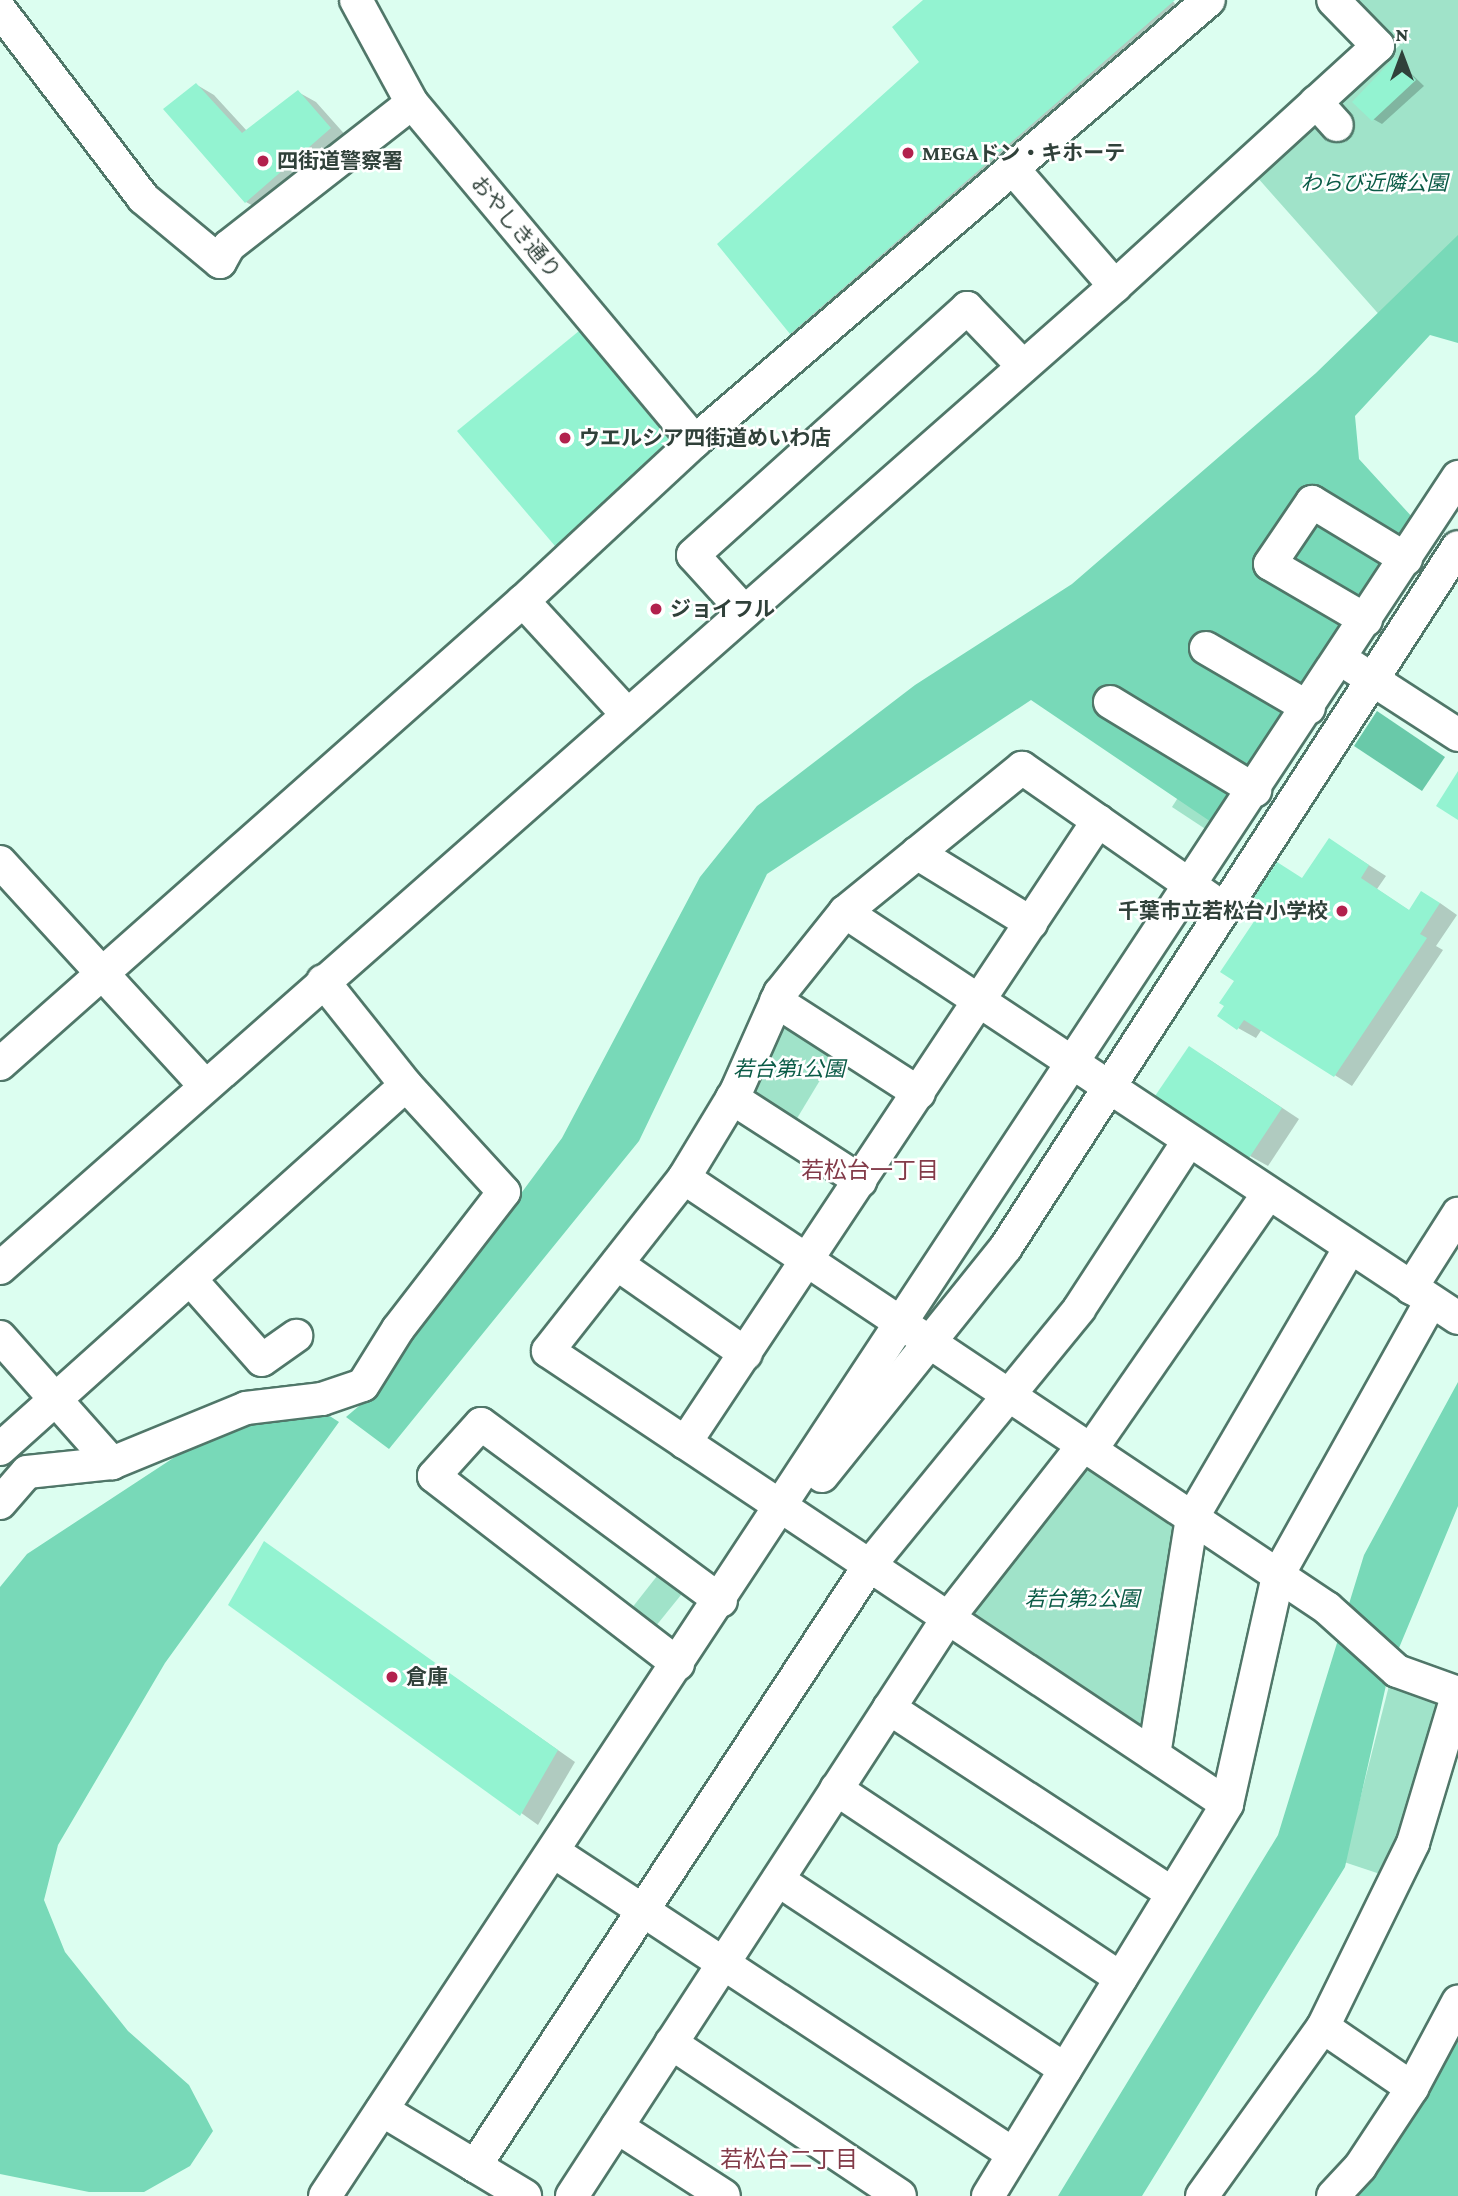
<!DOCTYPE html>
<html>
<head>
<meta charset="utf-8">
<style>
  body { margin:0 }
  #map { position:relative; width:1458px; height:2196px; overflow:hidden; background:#dcfef0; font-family:"Crimson Pro","Noto Sans JP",serif }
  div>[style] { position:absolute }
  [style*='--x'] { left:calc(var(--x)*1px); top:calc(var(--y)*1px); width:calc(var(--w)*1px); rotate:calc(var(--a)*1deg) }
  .green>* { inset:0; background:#a0e3c9 }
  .forest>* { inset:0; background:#78d9b8 }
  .water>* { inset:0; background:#69c9a9 }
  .shadow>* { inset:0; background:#0003 }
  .building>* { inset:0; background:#93f3d1 }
  .roads { filter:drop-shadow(2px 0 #507769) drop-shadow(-2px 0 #507769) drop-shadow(0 2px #507769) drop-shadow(0 -2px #507769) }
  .minor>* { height:32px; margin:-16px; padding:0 16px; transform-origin:16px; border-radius:16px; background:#fff }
  .dots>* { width:19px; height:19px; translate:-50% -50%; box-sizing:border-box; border:4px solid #fff; border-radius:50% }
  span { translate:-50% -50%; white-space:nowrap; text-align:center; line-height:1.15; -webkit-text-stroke:5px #fff; paint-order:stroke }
  .poi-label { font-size:21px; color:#30413a; font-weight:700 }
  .left { translate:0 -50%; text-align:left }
  .right { translate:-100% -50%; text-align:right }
  .park-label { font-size:21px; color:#0a5b46; font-style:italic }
  .street-label { font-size:21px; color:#30413a }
  .neighbourhood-label { font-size:23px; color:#833b49 }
  .north { position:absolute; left:1367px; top:21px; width:70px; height:70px; -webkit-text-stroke:5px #fff; paint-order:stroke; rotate:0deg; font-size:19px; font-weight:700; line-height:28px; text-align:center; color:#30413a }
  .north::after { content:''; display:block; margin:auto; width:24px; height:32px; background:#30413a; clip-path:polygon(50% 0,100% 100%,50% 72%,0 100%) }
</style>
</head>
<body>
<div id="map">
  <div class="green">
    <div style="clip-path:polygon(1359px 0,1458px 0,1458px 278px,1399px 337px,1257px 177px,1400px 45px)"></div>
    <div style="clip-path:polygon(1191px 777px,1230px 802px,1210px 832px,1172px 807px)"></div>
    <div style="clip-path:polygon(785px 1023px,834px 1057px,790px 1130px,746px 1102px,775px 1025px)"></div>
    <div style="clip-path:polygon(1094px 1470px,1174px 1525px,1178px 1533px,1147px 1732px,963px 1611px,1076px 1472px)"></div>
    <div style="clip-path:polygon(661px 1571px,685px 1590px,647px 1637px,624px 1618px)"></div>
    <div style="clip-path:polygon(1392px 1674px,1443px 1693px,1389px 1877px,1344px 1862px)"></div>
  </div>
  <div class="forest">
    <div style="clip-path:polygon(1458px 235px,1458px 343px,1430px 335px,1355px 416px,1359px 459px,1413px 518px,1220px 828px,1031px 700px,767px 874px,639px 1141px,389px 1449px,346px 1417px,372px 1395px,562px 1138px,700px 877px,757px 806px,915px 685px,1072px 584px,1316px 373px)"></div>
    <div style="clip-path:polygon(1458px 1382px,1458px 1506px,1389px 1672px,1345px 1867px,1142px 2196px,1058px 2196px,1278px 1835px,1364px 1555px)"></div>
    <div style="clip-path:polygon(283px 1386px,339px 1422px,165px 1663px,58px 1845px,44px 1900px,65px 1952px,128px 2031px,189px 2085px,213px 2131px,190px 2166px,144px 2192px,89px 2192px,0 2174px,0 1587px,27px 1554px)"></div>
    <div style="clip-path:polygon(1458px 2023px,1458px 2196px,1349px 2196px)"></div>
  </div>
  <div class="water">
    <div style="clip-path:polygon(1377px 711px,1445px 757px,1422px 791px,1354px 746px)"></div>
  </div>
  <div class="shadow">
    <div style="clip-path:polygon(926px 0,1172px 0,1179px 9px,799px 338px,791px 333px,921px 63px)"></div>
    <div style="clip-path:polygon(1396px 59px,1424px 86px,1382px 124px,1373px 119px)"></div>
    <div style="clip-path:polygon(197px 85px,214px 95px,247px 131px,298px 92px,316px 102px,348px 138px,264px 212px,246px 202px)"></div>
    <div style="clip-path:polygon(579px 333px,597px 343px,686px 451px,574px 555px,556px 545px)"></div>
    <div style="clip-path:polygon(1347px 851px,1386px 876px,1377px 889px,1410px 911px,1440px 903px,1457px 915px,1436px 946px,1443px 950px,1352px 1086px,1262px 1029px,1256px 1038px,1238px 1028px,1303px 880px)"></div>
    <div style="clip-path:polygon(1207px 1058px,1299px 1119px,1268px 1166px,1250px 1156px)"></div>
    <div style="clip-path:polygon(265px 1544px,575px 1762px,538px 1825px,230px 1604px)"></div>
  </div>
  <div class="building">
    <div style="clip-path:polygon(923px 0,1175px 0,790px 334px,717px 244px,919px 62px,892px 27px)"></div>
    <div style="clip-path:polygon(1395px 57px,1416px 80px,1372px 121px,1352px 102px)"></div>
    <div style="clip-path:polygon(196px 83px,242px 133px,298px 90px,331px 128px,245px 203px,163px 109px)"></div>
    <div style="clip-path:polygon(579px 331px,669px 440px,555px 546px,457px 431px)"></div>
    <div style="clip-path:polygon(1458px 771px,1458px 820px,1436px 806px)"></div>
    <div style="clip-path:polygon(1329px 838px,1369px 865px,1361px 878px,1409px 910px,1421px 891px,1440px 903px,1420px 934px,1427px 938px,1334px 1077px,1244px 1020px,1237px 1030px,1217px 1016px,1224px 1006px,1219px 1003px,1234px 981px,1220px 972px,1257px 917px,1246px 909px,1277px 862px,1302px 878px)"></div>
    <div style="clip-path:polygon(1189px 1046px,1282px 1108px,1249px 1158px,1155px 1096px)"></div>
    <div style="clip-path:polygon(264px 1541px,558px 1750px,520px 1816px,228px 1605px)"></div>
  </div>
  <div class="roads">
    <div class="minor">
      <div style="--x:356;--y:0;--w:117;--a:61.5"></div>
      <div style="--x:412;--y:103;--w:441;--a:50.1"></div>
      <div style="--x:0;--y:10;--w:236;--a:52.7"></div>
      <div style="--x:143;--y:198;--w:100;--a:39.7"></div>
      <div style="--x:220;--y:262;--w:18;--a:-61"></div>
      <div style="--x:229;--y:246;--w:232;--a:-38"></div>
      <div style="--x:1316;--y:102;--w:31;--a:48"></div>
      <div style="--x:1014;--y:170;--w:154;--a:49"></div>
      <div style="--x:523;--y:601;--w:152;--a:47.4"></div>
      <div style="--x:743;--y:610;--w:74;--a:-132.3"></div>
      <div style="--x:693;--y:555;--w:369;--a:-42"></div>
      <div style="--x:967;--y:308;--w:81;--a:46"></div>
      <div style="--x:1366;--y:620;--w:111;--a:-149.7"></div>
      <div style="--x:1270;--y:564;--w:75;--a:-55.9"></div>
      <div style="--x:1312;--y:502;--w:110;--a:31.2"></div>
      <div style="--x:1206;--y:648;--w:119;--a:30.2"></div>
      <div style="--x:1353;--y:667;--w:125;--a:32.9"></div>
      <div style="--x:1110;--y:702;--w:170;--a:31.3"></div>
      <div style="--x:917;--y:853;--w:134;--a:31.6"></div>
      <div style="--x:0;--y:862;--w:304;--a:47.5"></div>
      <div style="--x:1223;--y:908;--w:245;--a:-145.1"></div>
      <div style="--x:1022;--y:768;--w:228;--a:140.9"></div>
      <div style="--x:845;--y:912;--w:104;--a:128.7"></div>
      <div style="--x:780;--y:993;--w:108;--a:114"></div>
      <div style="--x:736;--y:1092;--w:100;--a:121.2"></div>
      <div style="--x:684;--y:1178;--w:220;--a:128.2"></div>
      <div style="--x:548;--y:1351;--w:816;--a:33.71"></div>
      <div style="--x:845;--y:912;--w:735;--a:33.52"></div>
      <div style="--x:776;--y:1001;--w:170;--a:32.8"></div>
      <div style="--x:0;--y:1064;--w:698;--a:-41.52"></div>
      <div style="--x:523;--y:601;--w:235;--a:-42.9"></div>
      <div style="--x:695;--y:441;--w:677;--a:-40.63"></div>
      <div style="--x:732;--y:1098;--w:153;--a:32.8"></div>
      <div style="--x:684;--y:1178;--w:774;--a:33.77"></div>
      <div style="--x:1327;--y:1608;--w:94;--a:42"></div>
      <div style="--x:1397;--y:1671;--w:65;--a:19.8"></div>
      <div style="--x:617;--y:1264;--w:157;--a:34.9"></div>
      <div style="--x:0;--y:1268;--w:1486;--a:-41.37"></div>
      <div style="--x:1115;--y:286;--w:356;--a:-42.4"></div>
      <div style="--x:1378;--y:46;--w:64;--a:-134.4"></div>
      <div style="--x:190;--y:1279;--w:108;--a:48.4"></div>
      <div style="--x:262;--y:1360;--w:42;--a:-35.2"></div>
      <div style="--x:1411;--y:1288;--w:88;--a:-57.6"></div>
      <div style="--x:0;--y:1337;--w:169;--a:48.4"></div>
      <div style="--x:685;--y:1443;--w:747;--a:-56.42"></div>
      <div style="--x:0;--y:1449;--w:545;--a:-41.88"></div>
      <div style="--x:1090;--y:1451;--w:313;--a:-55.3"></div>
      <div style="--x:822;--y:1476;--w:294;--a:-51.2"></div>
      <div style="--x:1006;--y:1247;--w:833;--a:-57.15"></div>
      <div style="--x:0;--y:1503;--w:41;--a:-48.9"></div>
      <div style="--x:27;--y:1472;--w:85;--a:-6"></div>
      <div style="--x:112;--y:1463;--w:145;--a:-22.3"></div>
      <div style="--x:246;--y:1408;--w:77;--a:-6.8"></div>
      <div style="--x:322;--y:1399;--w:43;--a:-18.9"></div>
      <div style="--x:363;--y:1385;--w:66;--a:-58"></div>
      <div style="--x:398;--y:1329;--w:173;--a:-52.3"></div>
      <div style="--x:504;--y:1192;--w:145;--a:-132.5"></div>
      <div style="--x:406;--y:1085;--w:133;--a:-128.6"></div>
      <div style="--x:678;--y:1664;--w:308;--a:-142.4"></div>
      <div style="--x:434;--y:1476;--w:70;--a:-47.9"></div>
      <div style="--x:481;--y:1424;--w:298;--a:36.4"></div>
      <div style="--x:889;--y:1708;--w:338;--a:33.2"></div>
      <div style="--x:1154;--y:1755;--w:240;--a:-80.9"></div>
      <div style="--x:1192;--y:1518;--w:313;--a:-59.7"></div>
      <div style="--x:836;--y:1789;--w:342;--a:33.6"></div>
      <div style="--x:554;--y:1852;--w:549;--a:33.34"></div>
      <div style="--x:778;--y:1880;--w:344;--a:33.4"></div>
      <div style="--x:1323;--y:2027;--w:108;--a:34.4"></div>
      <div style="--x:671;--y:2043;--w:275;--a:33.7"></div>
      <div style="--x:382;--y:2110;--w:167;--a:31"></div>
      <div style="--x:617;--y:2127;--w:127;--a:32.8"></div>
      <div style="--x:475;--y:2166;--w:718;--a:-56.71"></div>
      <div style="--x:869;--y:1566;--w:332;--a:-50.7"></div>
      <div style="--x:1079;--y:1309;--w:199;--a:-56.9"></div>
      <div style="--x:325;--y:2196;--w:2059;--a:-56.61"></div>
      <div style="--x:572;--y:2196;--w:690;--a:-56.96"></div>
      <div style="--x:948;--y:1618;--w:219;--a:-51.9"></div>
      <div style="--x:988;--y:2196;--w:459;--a:-58.6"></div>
      <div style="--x:1227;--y:1804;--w:235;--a:-77.4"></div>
      <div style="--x:1278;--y:1575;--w:314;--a:-60.8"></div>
      <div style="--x:1202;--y:2196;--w:208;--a:-54.4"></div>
      <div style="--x:1323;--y:2027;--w:205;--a:-63.9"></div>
      <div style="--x:1413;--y:1843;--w:157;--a:-73.3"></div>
      <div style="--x:1333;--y:2196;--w:40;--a:-47"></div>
      <div style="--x:1360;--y:2167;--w:95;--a:-56.6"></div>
      <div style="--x:1412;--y:2088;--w:98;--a:-61.9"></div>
    </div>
  </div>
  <div class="dots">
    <div style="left:908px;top:153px;background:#b2214d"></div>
    <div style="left:263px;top:161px;background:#b2214d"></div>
    <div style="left:565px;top:438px;background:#b2214d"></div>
    <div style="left:656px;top:609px;background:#b2214d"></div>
    <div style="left:1342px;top:911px;background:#b2214d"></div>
    <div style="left:392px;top:1677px;background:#b2214d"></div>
  </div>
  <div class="poi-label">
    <span class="left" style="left:922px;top:153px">MEGAドン・キホーテ</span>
    <span class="left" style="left:277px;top:161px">四街道警察署</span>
    <span class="left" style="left:579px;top:438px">ウエルシア四街道めいわ店</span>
    <span class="left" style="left:670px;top:609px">ジョイフル</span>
    <span class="right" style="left:1328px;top:911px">千葉市立若松台小学校</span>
    <span class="left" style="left:406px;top:1677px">倉庫</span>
  </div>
  <div class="park-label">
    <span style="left:1374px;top:183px">わらび近隣公園</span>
    <span style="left:789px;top:1069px">若台第1公園</span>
    <span style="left:1082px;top:1599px">若台第2公園</span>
  </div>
  <div class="street-label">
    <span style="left:516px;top:227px;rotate:50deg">おやしき通り</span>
  </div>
  <div class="neighbourhood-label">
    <span style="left:870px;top:1170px">若松台一丁目</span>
    <span style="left:789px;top:2159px">若松台二丁目</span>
  </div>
  <div class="north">N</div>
</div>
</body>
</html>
